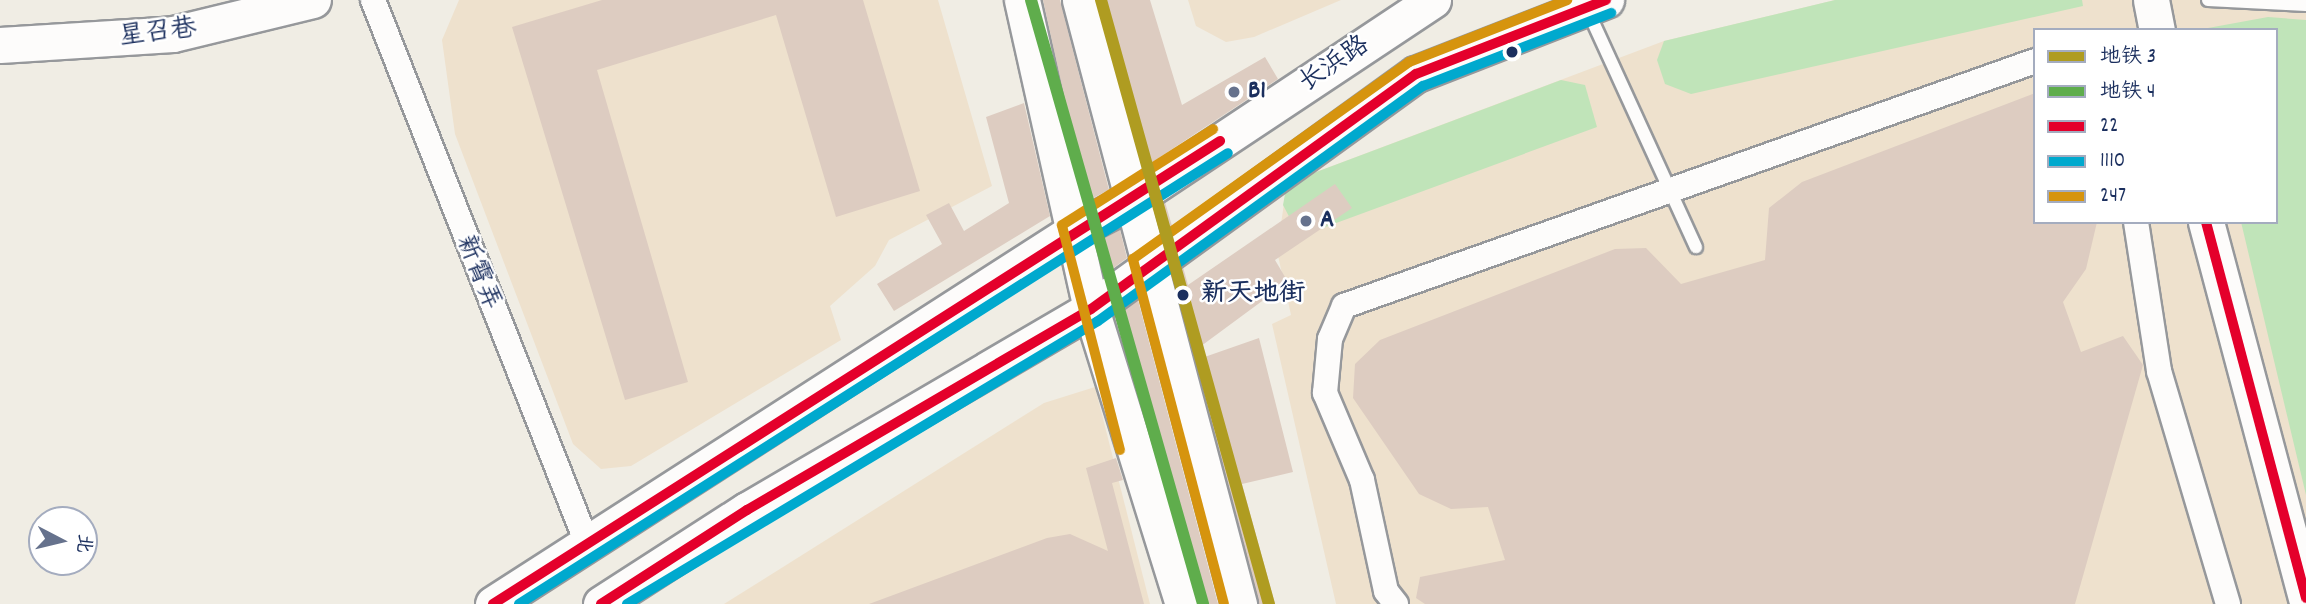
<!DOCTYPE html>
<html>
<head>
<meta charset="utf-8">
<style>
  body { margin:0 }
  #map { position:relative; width:2306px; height:604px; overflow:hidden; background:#f0ede4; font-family:Dekko,"LXGW WenKai TC",sans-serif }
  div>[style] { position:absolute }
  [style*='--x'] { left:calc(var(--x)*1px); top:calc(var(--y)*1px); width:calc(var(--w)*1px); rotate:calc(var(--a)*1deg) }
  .built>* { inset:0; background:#eee1cd }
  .green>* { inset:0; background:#c0e4b9 }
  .building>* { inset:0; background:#ddccc1 }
  .roads { filter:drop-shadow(2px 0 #96989b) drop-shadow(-2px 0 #96989b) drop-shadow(0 2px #96989b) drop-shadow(0 -2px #96989b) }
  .lane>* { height:12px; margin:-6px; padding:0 6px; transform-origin:6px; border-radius:6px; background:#fdfcfb }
  .street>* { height:24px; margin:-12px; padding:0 12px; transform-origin:12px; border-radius:12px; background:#fdfcfb }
  .secondary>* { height:35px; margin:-17.5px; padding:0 17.5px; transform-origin:17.5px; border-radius:17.5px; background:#fdfcfb }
  .bus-1>* { height:10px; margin:-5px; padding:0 5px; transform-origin:5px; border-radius:5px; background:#e4002b }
  .bus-2>* { height:10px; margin:-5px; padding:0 5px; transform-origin:5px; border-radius:5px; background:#00a9ce }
  .bus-3>* { height:10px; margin:-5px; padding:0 5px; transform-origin:5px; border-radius:5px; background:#d6940e }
  .metro-1>* { height:12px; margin:-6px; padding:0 6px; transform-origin:6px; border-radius:6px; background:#af9c21 }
  .metro-2>* { height:12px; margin:-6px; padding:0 6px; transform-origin:6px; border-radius:6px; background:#5fad4c }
  .dots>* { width:19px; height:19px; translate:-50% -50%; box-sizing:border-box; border:4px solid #fff; border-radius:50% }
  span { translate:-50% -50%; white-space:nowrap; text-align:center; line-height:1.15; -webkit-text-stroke:5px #fff; paint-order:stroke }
  .street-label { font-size:26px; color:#1b2f5e }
  .poi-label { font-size:26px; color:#1b2f5e; font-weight:700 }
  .left { translate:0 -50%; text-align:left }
  .stop-label { font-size:26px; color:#1b2f5e; font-weight:700 }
  .legend { position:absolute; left:2033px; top:28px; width:245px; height:196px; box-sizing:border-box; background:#fff; border:2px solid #a4acbf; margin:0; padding:9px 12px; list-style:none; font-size:21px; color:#1b2f5e }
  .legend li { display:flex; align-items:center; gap:14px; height:35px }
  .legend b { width:35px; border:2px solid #a4acbf }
  .north { position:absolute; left:28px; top:506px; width:70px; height:70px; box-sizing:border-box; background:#fff; border:2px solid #a4acbf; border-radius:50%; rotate:97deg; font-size:19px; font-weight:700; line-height:28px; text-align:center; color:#1b2f5e }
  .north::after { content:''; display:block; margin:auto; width:24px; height:32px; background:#66728d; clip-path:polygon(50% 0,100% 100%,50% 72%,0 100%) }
</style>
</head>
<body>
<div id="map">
  <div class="built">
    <div style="clip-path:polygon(459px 0,938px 0,992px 186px,889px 240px,875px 266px,830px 306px,841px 340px,631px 466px,601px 469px,573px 444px,455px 134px,442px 40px)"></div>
    <div style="clip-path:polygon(1188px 0,1341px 0,1254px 37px,1226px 42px,1196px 26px)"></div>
    <div style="clip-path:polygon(evenodd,1835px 0,2306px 0,2306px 604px,1336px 604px,1272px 324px,1291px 315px,1277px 251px,1287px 183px,1664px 41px,1835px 0,2035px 30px,2276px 30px,2276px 222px,2035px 222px,2035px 30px)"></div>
    <div style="clip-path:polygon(1095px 387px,1150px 604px,724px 604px,1044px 403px)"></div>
  </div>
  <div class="green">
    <div style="clip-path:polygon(1835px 0,2082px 0,2083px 6px,1691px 94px,1665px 84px,1657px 60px,1664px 41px)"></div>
    <div style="clip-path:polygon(2268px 17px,2306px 20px,2306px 495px,2241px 222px,2276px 222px,2276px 30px,2197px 30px)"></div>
    <div style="clip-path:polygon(1561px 80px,1585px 85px,1597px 127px,1309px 233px,1294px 226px,1283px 205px,1287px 183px)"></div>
  </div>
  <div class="building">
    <div style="clip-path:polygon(602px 0,863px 0,920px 191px,836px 217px,776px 15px,597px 70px,688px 382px,625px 400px,512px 27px)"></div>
    <div style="clip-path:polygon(1043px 0,1060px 0,1109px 190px,1087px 201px)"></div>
    <div style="clip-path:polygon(1101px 0,1150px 0,1182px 105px,1265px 57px,1278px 79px,1145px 167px)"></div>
    <div style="clip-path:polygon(2035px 93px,2035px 222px,2097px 222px,2086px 269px,2063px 302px,2081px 352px,2123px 336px,2143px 365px,2075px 604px,1425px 604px,1416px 598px,1420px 577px,1505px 560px,1488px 507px,1451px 509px,1419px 494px,1353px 398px,1355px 364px,1380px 340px,1615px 249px,1646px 248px,1681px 284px,1765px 260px,1769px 208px,1802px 182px)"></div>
    <div style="clip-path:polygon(1024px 103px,1050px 216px,894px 311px,877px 284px,942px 244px,926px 215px,949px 203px,964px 231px,1009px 203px,986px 117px)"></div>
    <div style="clip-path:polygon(1335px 184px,1352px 208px,1275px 260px,1288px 282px,1193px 352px,1173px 274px,1183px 267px,1188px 285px)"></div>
    <div style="clip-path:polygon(1165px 202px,1172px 226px,1162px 233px,1156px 208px)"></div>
    <div style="clip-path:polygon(1120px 230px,1127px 258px,1104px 275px,1097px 242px)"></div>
    <div style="clip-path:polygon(1138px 300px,1218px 604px,1203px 604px,1115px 316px)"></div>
    <div style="clip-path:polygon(1259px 338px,1293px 472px,1242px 484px,1275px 604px,1259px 604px,1196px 360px)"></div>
    <div style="clip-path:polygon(1116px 458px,1123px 480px,1112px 483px,1144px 604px,869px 604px,1047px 538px,1070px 534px,1108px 551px,1086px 468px)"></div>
  </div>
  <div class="roads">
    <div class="lane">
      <div style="--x:2208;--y:0;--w:98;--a:2.9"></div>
      <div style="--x:1587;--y:9;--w:262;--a:65.4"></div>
    </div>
    <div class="street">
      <div style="--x:373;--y:0;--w:584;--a:68.49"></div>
      <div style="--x:2136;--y:222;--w:151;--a:81.2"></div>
      <div style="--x:2159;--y:371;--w:243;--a:73.5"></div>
      <div style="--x:1396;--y:604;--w:16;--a:-128"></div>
      <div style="--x:1386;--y:591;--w:114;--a:-102.2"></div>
      <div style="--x:1362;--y:480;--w:95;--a:-113"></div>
      <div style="--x:1325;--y:393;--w:54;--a:-84.7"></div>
      <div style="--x:1330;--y:339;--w:36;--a:-67"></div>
      <div style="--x:1344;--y:306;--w:733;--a:-19.52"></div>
    </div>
    <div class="secondary">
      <div style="--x:1022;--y:0;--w:317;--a:77.4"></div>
      <div style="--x:1091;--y:309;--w:309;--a:72.7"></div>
      <div style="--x:1080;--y:0;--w:625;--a:75.25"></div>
      <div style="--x:2151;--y:0;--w:31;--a:79"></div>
      <div style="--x:0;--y:45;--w:173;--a:-3.6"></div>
      <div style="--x:173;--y:34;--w:144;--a:-13.7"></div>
      <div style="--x:2206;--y:222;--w:389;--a:75.1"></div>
      <div style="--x:493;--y:604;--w:692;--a:-32.73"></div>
      <div style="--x:1075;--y:230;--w:61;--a:-27.4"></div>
      <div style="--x:1129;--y:202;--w:365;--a:-33.6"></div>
      <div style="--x:601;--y:604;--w:174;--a:-32.8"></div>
      <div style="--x:747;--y:510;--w:398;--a:-30.3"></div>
      <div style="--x:1091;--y:309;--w:401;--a:-35.9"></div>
      <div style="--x:1416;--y:74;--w:204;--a:-21.3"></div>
    </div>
  </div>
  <div class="bus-1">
    <div style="--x:2206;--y:222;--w:389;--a:75.1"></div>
    <div style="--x:493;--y:604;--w:862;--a:-32.49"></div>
    <div style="--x:601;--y:604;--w:174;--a:-32.8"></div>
    <div style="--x:747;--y:510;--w:398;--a:-30.3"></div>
    <div style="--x:1091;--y:309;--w:401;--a:-35.9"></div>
    <div style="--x:1416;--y:74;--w:204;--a:-21.3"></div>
  </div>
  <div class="bus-2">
    <div style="--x:519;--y:604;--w:840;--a:-32.46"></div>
    <div style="--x:627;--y:604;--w:549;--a:-31"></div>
    <div style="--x:1098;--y:321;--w:401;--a:-35.9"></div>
    <div style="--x:1423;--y:86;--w:202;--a:-21.2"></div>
  </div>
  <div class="bus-3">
    <div style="--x:1120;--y:450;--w:232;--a:-104.5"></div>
    <div style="--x:1062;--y:225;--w:179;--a:-32.4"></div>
    <div style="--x:1224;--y:604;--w:357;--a:-104.8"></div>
    <div style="--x:1133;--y:259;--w:339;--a:-35.5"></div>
    <div style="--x:1409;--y:62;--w:170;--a:-21.4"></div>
  </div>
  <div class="metro-1">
    <div style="--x:1101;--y:0;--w:627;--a:74.46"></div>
  </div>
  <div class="metro-2">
    <div style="--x:1031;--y:0;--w:628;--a:74.1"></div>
  </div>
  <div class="dots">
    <div style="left:1512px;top:52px;background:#1b2f5e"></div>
    <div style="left:1234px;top:92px;background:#66728d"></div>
    <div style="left:1306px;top:221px;background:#66728d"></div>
    <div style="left:1183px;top:295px;background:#1b2f5e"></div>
  </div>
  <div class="street-label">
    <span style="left:158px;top:34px;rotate:-7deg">星召巷</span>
    <span style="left:1335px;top:65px;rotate:-34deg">长浜路</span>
    <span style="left:477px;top:273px;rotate:68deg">新霄弄</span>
  </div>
  <div class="poi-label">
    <span class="left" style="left:1248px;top:92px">B1</span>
    <span class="left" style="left:1320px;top:221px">A</span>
  </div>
  <div class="stop-label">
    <span class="left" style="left:1201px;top:295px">新天地街</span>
  </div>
  <ul class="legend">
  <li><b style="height:9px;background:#af9c21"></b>地铁 3</li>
  <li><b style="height:9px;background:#5fad4c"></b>地铁 4</li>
  <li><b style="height:9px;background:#e4002b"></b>22</li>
  <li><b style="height:9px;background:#00a9ce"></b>1110</li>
  <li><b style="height:9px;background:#d6940e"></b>247</li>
  </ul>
  <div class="north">北</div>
</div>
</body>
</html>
